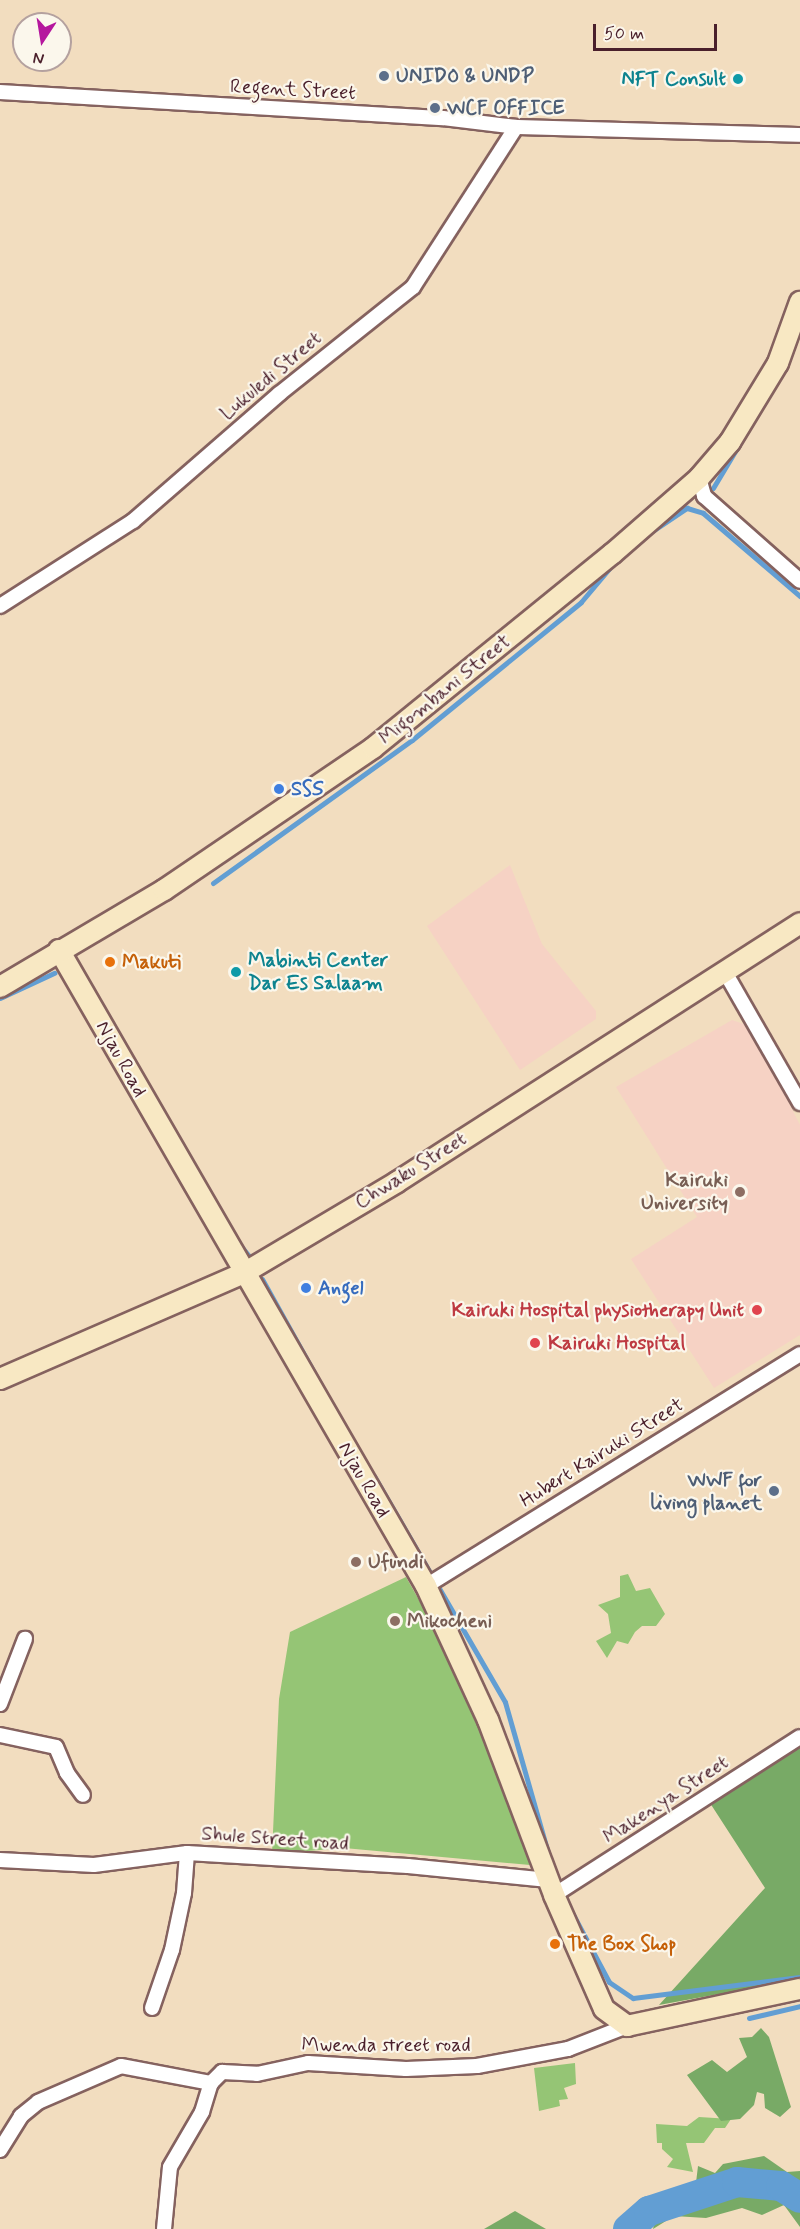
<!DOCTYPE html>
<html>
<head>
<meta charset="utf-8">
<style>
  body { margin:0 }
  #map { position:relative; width:800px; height:2229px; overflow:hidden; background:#f2ddbf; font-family:Mynerve,sans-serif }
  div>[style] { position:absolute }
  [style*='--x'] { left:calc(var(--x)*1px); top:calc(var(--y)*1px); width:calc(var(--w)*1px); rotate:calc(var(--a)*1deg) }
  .built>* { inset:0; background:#f6d2c4 }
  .green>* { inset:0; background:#95c575 }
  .forest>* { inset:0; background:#78aa66 }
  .stream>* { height:5px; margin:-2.5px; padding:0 2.5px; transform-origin:2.5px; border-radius:2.5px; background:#629ed3 }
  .river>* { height:30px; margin:-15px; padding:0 15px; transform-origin:15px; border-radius:15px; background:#629ed3 }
  .roads { filter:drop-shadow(2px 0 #85625f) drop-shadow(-2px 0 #85625f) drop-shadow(0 2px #85625f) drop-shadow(0 -2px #85625f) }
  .street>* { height:14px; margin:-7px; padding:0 7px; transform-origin:7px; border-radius:7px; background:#fff }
  .secondary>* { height:20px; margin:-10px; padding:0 10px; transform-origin:10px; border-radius:10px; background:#f8e8c3 }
  .dots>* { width:16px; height:16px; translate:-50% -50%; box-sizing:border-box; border:3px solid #fbf7ec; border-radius:50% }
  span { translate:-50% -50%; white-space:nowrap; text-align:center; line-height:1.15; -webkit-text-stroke:4.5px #fbf7ec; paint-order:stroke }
  .service-label { font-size:20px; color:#4e5e75; font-weight:700 }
  .left { translate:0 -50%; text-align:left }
  .right { translate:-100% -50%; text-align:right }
  .culture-label { font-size:20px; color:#0d838f; font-weight:700 }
  .street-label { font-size:20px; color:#4a1f2b }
  .shop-label { font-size:20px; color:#366cbe; font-weight:700 }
  .food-label { font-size:20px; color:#c56008; font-weight:700 }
  .education-label { font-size:20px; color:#785e54; font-weight:700 }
  .health-label { font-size:20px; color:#be3a42; font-weight:700 }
  .north { position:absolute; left:12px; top:12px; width:60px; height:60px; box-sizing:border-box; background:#fbf7ec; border:2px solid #b4a19f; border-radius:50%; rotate:192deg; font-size:16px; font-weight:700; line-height:24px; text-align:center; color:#4a1f2b }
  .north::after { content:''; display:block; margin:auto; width:21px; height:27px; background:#b5179e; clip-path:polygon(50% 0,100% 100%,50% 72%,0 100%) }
  .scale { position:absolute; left:593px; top:24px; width:124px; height:27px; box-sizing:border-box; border:3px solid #4a1f2b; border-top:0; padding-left:8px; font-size:18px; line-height:21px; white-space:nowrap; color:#4a1f2b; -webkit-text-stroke:4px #fbf7ec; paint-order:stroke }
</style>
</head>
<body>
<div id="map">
  <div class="built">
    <div style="clip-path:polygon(510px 865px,542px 944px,596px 1011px,596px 1019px,520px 1070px,427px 926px)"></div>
    <div style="clip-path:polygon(732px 1020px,750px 1026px,800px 1125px,800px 1335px,714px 1388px,631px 1259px,697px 1217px,616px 1087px)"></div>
  </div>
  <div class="green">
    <div style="clip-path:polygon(628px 1574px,636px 1591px,650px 1588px,665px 1614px,656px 1626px,642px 1626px,635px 1632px,628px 1644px,617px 1641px,607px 1658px,596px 1641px,611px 1633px,608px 1614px,598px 1605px,620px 1597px,620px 1576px)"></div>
    <div style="clip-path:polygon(406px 1577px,453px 1660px,501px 1779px,530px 1865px,344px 1848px,272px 1854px,279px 1699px,290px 1632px)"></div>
    <div style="clip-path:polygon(575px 2063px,576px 2084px,564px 2088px,568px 2099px,559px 2100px,560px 2106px,539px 2111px,534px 2068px)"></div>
    <div style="clip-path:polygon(699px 2117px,731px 2119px,725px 2128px,715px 2128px,704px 2143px,686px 2143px,693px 2172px,667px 2167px,673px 2159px,662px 2149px,662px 2143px,657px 2143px,656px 2124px,687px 2126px)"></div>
  </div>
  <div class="forest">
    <div style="clip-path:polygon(800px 1745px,800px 1979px,659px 2005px,765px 1888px,710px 1803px)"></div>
    <div style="clip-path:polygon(761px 2028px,769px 2037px,791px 2107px,780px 2117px,765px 2108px,764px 2094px,757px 2092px,754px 2105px,740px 2119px,721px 2121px,687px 2075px,712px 2060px,727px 2072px,747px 2057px,739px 2038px,752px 2037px)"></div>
    <div style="clip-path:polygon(764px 2156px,787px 2172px,800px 2171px,800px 2227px,784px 2205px,762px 2215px,742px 2208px,706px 2218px,674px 2216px,653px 2229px,657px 2212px,695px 2191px,698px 2166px,715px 2173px,723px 2164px)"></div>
    <div style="clip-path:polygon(515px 2211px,546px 2229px,484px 2229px)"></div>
  </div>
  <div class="stream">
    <div style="--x:713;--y:488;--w:136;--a:-59.1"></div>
    <div style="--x:654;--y:530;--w:40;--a:-34"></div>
    <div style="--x:687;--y:508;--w:17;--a:17"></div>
    <div style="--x:703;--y:513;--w:128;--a:40.6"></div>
    <div style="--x:213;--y:883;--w:245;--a:-35.7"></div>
    <div style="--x:412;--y:740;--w:218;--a:-39.2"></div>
    <div style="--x:581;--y:602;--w:50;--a:-49.9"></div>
    <div style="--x:0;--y:998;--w:60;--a:-24.8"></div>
    <div style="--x:240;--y:1245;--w:13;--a:51"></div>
    <div style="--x:262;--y:1279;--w:121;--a:60.9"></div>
    <div style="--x:374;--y:1476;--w:261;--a:59.9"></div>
    <div style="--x:505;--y:1702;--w:160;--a:74.1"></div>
    <div style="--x:569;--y:1907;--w:85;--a:61.9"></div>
    <div style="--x:609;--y:1982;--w:29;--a:34"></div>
    <div style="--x:633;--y:1998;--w:168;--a:-7.2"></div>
    <div style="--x:749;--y:2018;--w:52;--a:-13.2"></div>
  </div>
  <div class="river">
    <div style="--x:628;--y:2229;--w:28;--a:-41"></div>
    <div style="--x:649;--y:2211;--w:93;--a:-18.2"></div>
    <div style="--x:737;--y:2182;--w:44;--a:5.2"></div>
    <div style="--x:781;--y:2186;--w:22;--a:32"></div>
  </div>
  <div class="roads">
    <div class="street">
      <div style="--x:0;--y:92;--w:444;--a:3.4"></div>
      <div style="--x:443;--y:118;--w:74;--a:7"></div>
      <div style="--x:516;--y:127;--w:284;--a:1.6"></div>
      <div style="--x:699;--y:478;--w:19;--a:74"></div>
      <div style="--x:704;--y:496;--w:128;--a:41.5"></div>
      <div style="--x:0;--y:606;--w:158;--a:-32.6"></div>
      <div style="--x:133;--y:521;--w:194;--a:-41"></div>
      <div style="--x:279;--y:394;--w:171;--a:-38.6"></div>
      <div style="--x:413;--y:287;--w:190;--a:-57.2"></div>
      <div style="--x:725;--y:972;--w:151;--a:60.2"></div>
      <div style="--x:426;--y:1586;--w:440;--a:-31.8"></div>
      <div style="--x:0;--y:1704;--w:70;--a:-69"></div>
      <div style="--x:0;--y:1735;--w:57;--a:12.1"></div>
      <div style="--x:56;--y:1747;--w:28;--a:67"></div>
      <div style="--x:67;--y:1773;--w:27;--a:54"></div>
      <div style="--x:0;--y:1860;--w:94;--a:3"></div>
      <div style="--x:94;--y:1865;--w:94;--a:-7.4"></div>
      <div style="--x:187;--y:1853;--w:221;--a:3.4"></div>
      <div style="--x:408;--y:1866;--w:141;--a:5.7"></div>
      <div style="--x:554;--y:1895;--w:292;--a:-32.7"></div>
      <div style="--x:152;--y:2008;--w:61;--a:-71"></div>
      <div style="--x:172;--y:1950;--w:58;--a:-78.1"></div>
      <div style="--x:184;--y:1893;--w:40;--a:-85.7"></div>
      <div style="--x:0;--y:2150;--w:40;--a:-58"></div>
      <div style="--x:21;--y:2116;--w:22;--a:-39"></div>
      <div style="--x:38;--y:2102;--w:90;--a:-23.4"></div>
      <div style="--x:121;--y:2066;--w:92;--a:10.7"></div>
      <div style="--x:211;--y:2083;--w:16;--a:-45"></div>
      <div style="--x:222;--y:2072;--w:35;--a:3"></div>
      <div style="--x:257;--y:2074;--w:52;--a:-12.2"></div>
      <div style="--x:308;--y:2063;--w:98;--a:3.5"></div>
      <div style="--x:406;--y:2069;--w:71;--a:-2.4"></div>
      <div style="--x:477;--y:2066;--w:93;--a:-10.6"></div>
      <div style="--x:568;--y:2049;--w:63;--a:-21.3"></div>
      <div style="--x:164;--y:2229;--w:62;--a:-84.5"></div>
      <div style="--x:170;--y:2167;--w:64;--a:-59.8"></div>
      <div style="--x:202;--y:2112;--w:30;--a:-73"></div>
    </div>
    <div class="secondary">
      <div style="--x:59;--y:950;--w:734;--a:60.01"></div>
      <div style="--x:426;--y:1586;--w:148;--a:65.2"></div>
      <div style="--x:488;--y:1720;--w:187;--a:69.3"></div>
      <div style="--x:554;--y:1895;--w:124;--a:66.3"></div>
      <div style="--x:604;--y:2009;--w:29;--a:36"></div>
      <div style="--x:627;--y:2026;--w:177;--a:-12.1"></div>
      <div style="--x:0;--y:987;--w:191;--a:-30.6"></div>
      <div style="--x:164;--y:890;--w:253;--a:-34.2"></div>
      <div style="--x:373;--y:748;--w:308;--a:-39.1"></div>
      <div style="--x:612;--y:554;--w:116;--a:-41.1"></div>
      <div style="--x:699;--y:478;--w:48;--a:-49.3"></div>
      <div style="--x:730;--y:442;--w:92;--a:-58.7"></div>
      <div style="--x:778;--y:363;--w:65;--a:-70.2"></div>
      <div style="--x:0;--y:1379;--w:266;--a:-23.5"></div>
      <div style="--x:244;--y:1273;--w:178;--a:-30.7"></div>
      <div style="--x:397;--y:1182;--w:479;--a:-32.7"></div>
    </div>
  </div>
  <div class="dots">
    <div style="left:384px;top:76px;background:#5c6f8a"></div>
    <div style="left:738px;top:79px;background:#0f9aa8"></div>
    <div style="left:435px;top:108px;background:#5c6f8a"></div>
    <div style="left:279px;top:789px;background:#3f7fe0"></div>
    <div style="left:110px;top:962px;background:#e8710a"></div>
    <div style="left:236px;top:972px;background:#0f9aa8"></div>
    <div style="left:740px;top:1192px;background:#8d6e63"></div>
    <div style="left:306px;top:1288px;background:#3f7fe0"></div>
    <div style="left:757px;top:1310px;background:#e0444e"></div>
    <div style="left:535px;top:1343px;background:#e0444e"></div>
    <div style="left:774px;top:1491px;background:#5c6f8a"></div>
    <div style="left:356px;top:1562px;background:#8d6e63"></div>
    <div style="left:395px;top:1621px;background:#8d6e63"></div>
    <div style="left:555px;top:1944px;background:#e8710a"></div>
  </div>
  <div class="service-label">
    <span class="left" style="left:396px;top:76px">UNIDO &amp; UNDP</span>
    <span class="left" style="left:447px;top:108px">WCF OFFICE</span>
    <span class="right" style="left:762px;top:1492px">WWF for<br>living planet</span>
  </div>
  <div class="culture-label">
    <span class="right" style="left:726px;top:79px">NFT Consult</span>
    <span class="left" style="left:248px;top:972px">Mabinti Center<br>Dar Es Salaam</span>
  </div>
  <div class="street-label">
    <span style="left:293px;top:90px;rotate:3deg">Regent Street</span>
    <span style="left:271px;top:376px;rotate:-40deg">Lukuledi Street</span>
    <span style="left:445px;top:690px;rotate:-39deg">Migombani Street</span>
    <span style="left:121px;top:1059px;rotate:61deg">Njau Road</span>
    <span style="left:411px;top:1171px;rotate:-32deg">Chwaku Street</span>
    <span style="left:602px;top:1453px;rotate:-32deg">Hubert Kairuki Street</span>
    <span style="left:364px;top:1480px;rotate:60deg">Njau Road</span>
    <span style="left:666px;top:1800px;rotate:-33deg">Makenya Street</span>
    <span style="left:275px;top:1839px;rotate:4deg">Shule Street road</span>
    <span style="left:386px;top:2045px">Mwenda street road</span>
  </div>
  <div class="shop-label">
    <span class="left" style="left:291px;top:789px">SSS</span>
    <span class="left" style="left:318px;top:1288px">Angel</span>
  </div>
  <div class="food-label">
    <span class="left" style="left:122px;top:962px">Makuti</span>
    <span class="left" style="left:567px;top:1944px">The Box Shop</span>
  </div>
  <div class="education-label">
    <span class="right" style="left:728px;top:1192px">Kairuki<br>University</span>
    <span class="left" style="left:368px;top:1562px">Ufundi</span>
    <span class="left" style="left:407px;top:1621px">Mikocheni</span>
  </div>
  <div class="health-label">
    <span class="right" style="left:744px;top:1310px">Kairuki Hospital physiotherapy Unit</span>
    <span class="left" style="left:548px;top:1343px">Kairuki Hospital</span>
  </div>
  <div class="north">N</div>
  <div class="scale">50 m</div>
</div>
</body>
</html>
